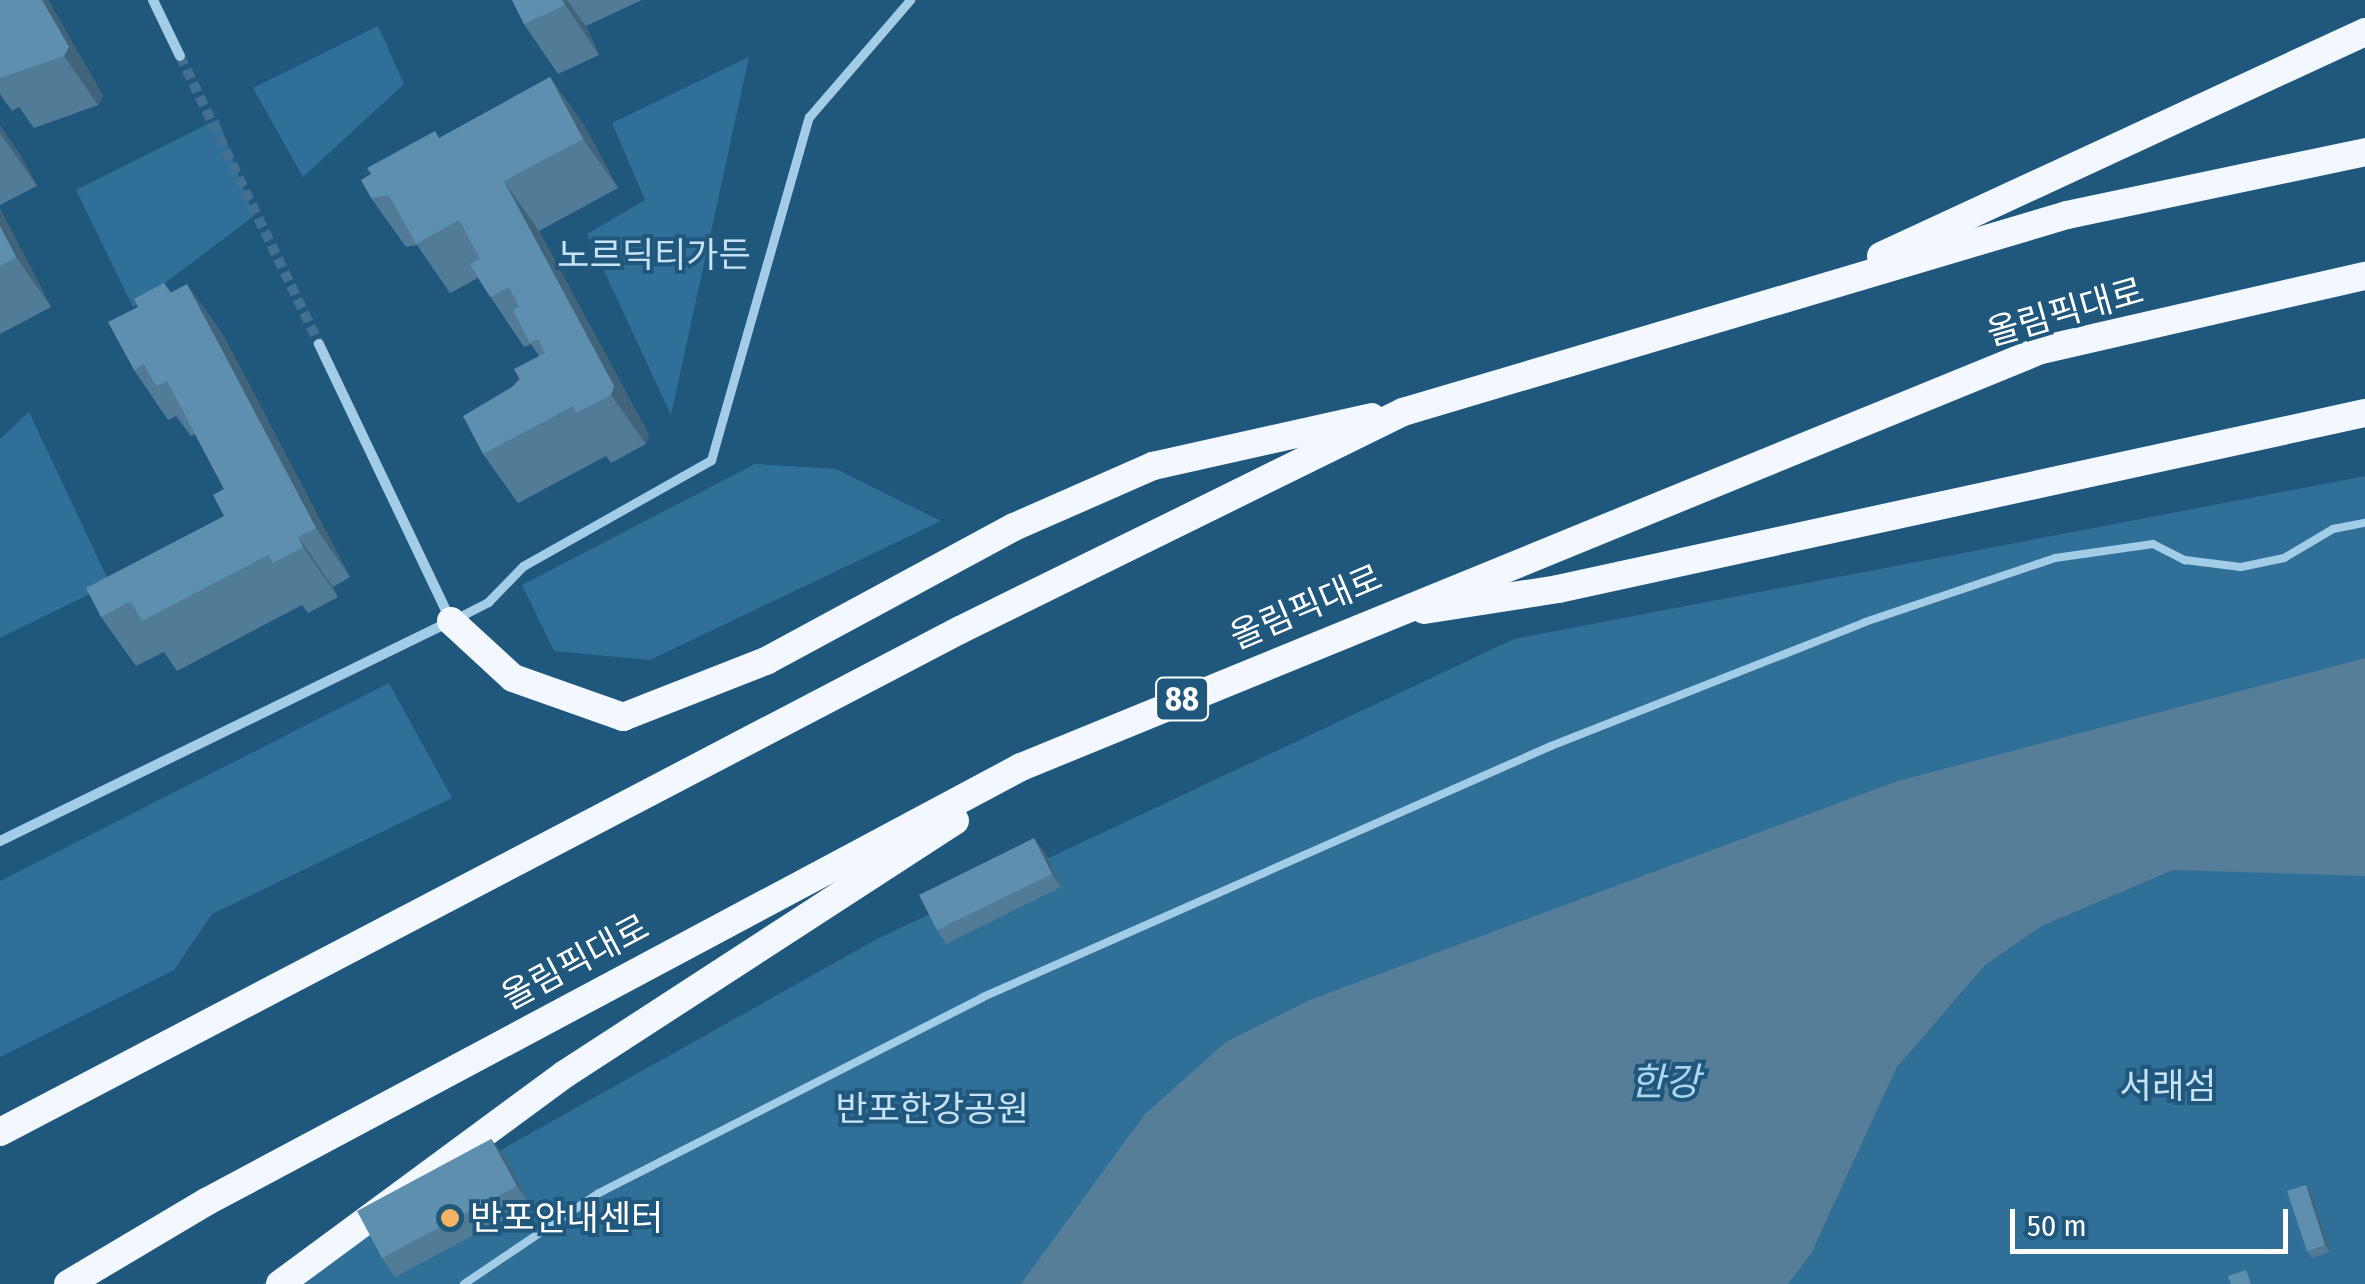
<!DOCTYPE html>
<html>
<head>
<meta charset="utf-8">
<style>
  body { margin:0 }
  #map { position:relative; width:2365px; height:1284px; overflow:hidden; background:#20577c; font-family:"Fira Sans Condensed","Noto Sans KR",sans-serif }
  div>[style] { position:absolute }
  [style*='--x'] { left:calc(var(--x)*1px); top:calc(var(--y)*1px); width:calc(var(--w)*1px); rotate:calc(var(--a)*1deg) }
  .green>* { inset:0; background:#307098 }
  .water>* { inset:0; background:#567e98 }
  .minor-tunnel>* { height:10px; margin-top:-5px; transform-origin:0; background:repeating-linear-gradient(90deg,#417090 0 10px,transparent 0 15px) }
  .service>* { height:8px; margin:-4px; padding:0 4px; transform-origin:4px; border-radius:4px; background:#a3cce6 }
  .pedestrian>* { height:9px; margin:-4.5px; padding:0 4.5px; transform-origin:4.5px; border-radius:4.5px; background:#a3cce6 }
  .minor>* { height:10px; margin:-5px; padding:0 5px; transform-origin:5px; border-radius:5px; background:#a3cce6 }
  .trunk>* { height:28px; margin:-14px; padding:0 14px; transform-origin:14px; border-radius:14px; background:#f2f8fe }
  .wall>* { inset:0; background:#517b96 }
  .shaded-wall>* { inset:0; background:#42647a }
  .building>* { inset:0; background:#5e8faf }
  .dots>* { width:28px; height:28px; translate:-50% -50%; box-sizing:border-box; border:5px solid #20577c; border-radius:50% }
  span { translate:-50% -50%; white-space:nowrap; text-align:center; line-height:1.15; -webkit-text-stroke:8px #20577c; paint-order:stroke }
  .shield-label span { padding:2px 8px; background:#20577c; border:2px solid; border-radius:8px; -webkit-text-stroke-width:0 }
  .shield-label { font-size:32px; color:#fff; font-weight:700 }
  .park-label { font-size:35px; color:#c7e3f5 }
  .street-label { font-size:35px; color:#fff }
  .poi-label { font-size:35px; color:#fff }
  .left { translate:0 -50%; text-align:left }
  .water-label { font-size:38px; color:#aed5ee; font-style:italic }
  .scale { position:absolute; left:2010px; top:1209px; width:278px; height:45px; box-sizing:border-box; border:5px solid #fff; border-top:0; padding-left:12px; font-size:30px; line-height:35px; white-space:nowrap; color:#fff; -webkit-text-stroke:8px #20577c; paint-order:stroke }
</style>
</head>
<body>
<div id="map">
  <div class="green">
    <div style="clip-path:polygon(378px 26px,404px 84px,303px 177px,253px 88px)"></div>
    <div style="clip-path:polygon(749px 57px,671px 415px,587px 234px,645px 200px,612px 123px)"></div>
    <div style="clip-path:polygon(218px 119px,254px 216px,133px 307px,76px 190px)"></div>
    <div style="clip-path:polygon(29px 412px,110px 584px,0 638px,0 439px)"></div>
    <div style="clip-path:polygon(755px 464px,836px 469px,941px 521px,650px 660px,554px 651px,522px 585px)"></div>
    <div style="clip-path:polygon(2365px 476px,2365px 658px,1897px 781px,1309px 1000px,1227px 1041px,1021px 1284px,262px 1284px,879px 938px,1514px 639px)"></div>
    <div style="clip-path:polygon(389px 683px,452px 798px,212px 914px,174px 970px,0 1057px,0 881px)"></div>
    <div style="clip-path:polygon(2210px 867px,2365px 876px,2365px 1284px,1788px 1284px,1811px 1254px,1897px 1067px,1984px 965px,2042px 926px,2173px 870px)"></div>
  </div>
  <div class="water">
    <div style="clip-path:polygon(2365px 658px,2365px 876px,2173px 870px,2042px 926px,1985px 965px,1897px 1067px,1811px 1254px,1788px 1284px,1021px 1284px,1145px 1114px,1227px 1041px,1309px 1000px,1897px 781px)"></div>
  </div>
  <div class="minor-tunnel">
    <div style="--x:180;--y:56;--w:320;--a:64.2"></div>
  </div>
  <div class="service">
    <div style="--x:464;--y:1284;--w:163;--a:-34"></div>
    <div style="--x:599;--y:1193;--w:431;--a:-27"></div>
    <div style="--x:983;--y:997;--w:621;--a:-23.84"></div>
    <div style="--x:1551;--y:746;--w:338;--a:-21.5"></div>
    <div style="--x:1865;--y:622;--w:200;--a:-18.6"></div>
    <div style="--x:2055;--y:558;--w:99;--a:-8.1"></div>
    <div style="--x:2153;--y:544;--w:36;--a:27"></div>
    <div style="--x:2185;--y:560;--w:56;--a:7.1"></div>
    <div style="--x:2241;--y:567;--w:44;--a:-11.8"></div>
    <div style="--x:2284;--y:558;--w:57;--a:-30.6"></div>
    <div style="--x:2333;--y:529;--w:33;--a:-11"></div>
  </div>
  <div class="pedestrian">
    <div style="--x:457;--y:618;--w:35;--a:-27"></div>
    <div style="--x:488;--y:602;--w:50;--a:-45.8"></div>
    <div style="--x:523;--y:566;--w:216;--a:-29.4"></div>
    <div style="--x:711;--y:460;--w:357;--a:-74.1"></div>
    <div style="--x:809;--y:117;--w:155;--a:-49.2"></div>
  </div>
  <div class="minor">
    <div style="--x:153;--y:0;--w:62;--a:64.3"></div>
    <div style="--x:0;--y:841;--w:502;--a:-26"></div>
    <div style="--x:451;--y:621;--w:307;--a:-115.5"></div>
  </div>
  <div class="trunk">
    <div style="--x:1881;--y:256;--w:533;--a:-24.84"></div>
    <div style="--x:1424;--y:610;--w:136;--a:-8.9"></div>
    <div style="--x:1558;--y:589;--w:826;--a:-12.3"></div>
    <div style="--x:451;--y:621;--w:84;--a:42.6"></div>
    <div style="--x:513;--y:678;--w:117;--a:19.5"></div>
    <div style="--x:623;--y:717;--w:154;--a:-21.4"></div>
    <div style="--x:766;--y:661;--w:282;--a:-28.4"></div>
    <div style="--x:1014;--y:527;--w:152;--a:-23.7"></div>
    <div style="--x:1153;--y:466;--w:224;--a:-12.6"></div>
    <div style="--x:0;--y:1132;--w:1083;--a:-27.61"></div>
    <div style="--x:960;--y:630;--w:494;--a:-26.2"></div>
    <div style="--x:1403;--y:412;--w:693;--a:-16.52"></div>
    <div style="--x:2067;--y:215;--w:305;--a:-11.9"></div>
    <div style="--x:68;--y:1284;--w:161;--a:-30.7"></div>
    <div style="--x:206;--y:1202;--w:924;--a:-28.09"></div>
    <div style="--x:1021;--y:767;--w:1102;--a:-22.24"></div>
    <div style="--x:2041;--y:350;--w:332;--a:-12.9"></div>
    <div style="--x:280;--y:1284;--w:354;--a:-36.4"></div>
    <div style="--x:565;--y:1074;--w:465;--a:-33"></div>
  </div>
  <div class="wall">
    <div style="clip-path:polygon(0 0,48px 0,103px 96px,98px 105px,34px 128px,19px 107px,12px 111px,0 94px)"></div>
    <div style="clip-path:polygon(512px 0,642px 0,586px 26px,599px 55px,558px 74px,524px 24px)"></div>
    <div style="clip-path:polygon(550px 77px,585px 127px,618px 188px,539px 231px,649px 435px,646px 444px,611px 463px,606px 456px,518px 503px,483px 454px,512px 387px,539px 356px,531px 344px,524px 347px,478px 278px,450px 293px,417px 245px,406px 247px,371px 198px,440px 138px)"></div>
    <div style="clip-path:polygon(0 126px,19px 153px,37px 186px,0 205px)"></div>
    <div style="clip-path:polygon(0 209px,51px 307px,0 334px)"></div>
    <div style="clip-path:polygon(164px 283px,171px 292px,222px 333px,350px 577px,333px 587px,338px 597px,308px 613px,302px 605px,177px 671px,164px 652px,136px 666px,101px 617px,224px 516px,224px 489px,195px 434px,191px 436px,176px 416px,168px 420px,134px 370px,138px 307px)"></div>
    <div style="clip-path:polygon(1044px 851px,1061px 887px,946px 944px,937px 930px)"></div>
    <div style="clip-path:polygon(491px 1139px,505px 1158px,530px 1205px,395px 1277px,382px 1258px)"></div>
    <div style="clip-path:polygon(2306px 1185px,2311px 1192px,2330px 1252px,2312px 1258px,2307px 1251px)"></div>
  </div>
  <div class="shaded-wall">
    <div style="clip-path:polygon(42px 0,48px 0,103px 96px,98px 105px,64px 56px)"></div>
    <div style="clip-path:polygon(562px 0,567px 0,586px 26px,599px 55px)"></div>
    <div style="clip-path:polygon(550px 77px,585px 127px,618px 188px,583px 139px)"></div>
    <div style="clip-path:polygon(0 126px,19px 153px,37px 186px,2px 136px,0 132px)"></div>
    <div style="clip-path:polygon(504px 181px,539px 231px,649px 435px,646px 444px,611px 395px)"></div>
    <div style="clip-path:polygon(0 209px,51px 307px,16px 257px,0 226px)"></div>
    <div style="clip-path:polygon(187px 284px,222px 333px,350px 577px,316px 528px)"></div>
    <div style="clip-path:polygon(298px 537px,333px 587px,338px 597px,303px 547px)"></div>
    <div style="clip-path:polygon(1034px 838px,1044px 851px,1061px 887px,1052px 874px)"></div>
    <div style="clip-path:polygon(491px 1139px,505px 1158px,530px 1205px,517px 1186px)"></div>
    <div style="clip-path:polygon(2306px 1185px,2311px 1192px,2330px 1252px,2325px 1245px)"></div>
  </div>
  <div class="building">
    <div style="clip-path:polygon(0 0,42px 0,69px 47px,64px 56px,0 78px)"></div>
    <div style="clip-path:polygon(512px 0,562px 0,565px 5px,524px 24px)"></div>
    <div style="clip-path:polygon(550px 77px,583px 139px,504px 181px,614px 386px,611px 395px,576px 413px,573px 406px,483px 454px,463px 416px,512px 387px,520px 380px,514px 369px,545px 353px,538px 339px,530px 343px,513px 310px,519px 307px,509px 287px,490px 297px,470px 264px,480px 259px,459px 220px,416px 244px,389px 195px,371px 198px,361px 180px,371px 174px,367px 168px,435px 131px,439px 138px)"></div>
    <div style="clip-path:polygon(0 226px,16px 257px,0 266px)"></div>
    <div style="clip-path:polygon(164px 283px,170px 293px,187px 284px,316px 528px,298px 537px,303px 547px,273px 563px,268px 555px,142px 621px,131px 601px,101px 617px,86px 588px,224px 516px,213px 495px,224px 489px,167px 381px,156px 386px,144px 364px,134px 370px,108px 322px,138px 307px,134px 299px)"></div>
    <div style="clip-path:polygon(1034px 838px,1052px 874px,937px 930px,919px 895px)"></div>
    <div style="clip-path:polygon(491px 1139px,517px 1186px,382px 1258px,357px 1211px)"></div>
    <div style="clip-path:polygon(2306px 1185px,2325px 1245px,2307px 1251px,2287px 1191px)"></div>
    <div style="clip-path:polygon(2246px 1270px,2251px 1284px,2231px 1284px,2228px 1276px)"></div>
  </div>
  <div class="dots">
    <div style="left:450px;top:1218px;background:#f3b464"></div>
  </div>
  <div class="shield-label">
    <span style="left:1182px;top:699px">88</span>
  </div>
  <div class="park-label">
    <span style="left:654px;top:255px">노르딕티가든</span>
    <span style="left:2168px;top:1086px">서래섬</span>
    <span style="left:932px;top:1109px">반포한강공원</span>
  </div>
  <div class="street-label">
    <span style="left:2065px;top:312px;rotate:-16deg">올림픽대로</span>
    <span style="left:1306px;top:607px;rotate:-23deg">올림픽대로</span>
    <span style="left:575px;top:962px;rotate:-28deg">올림픽대로</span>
  </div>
  <div class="poi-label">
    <span class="left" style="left:470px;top:1218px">반포안내센터</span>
  </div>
  <div class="water-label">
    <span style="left:1665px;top:1083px">한강</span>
  </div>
  <div class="scale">50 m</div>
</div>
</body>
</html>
